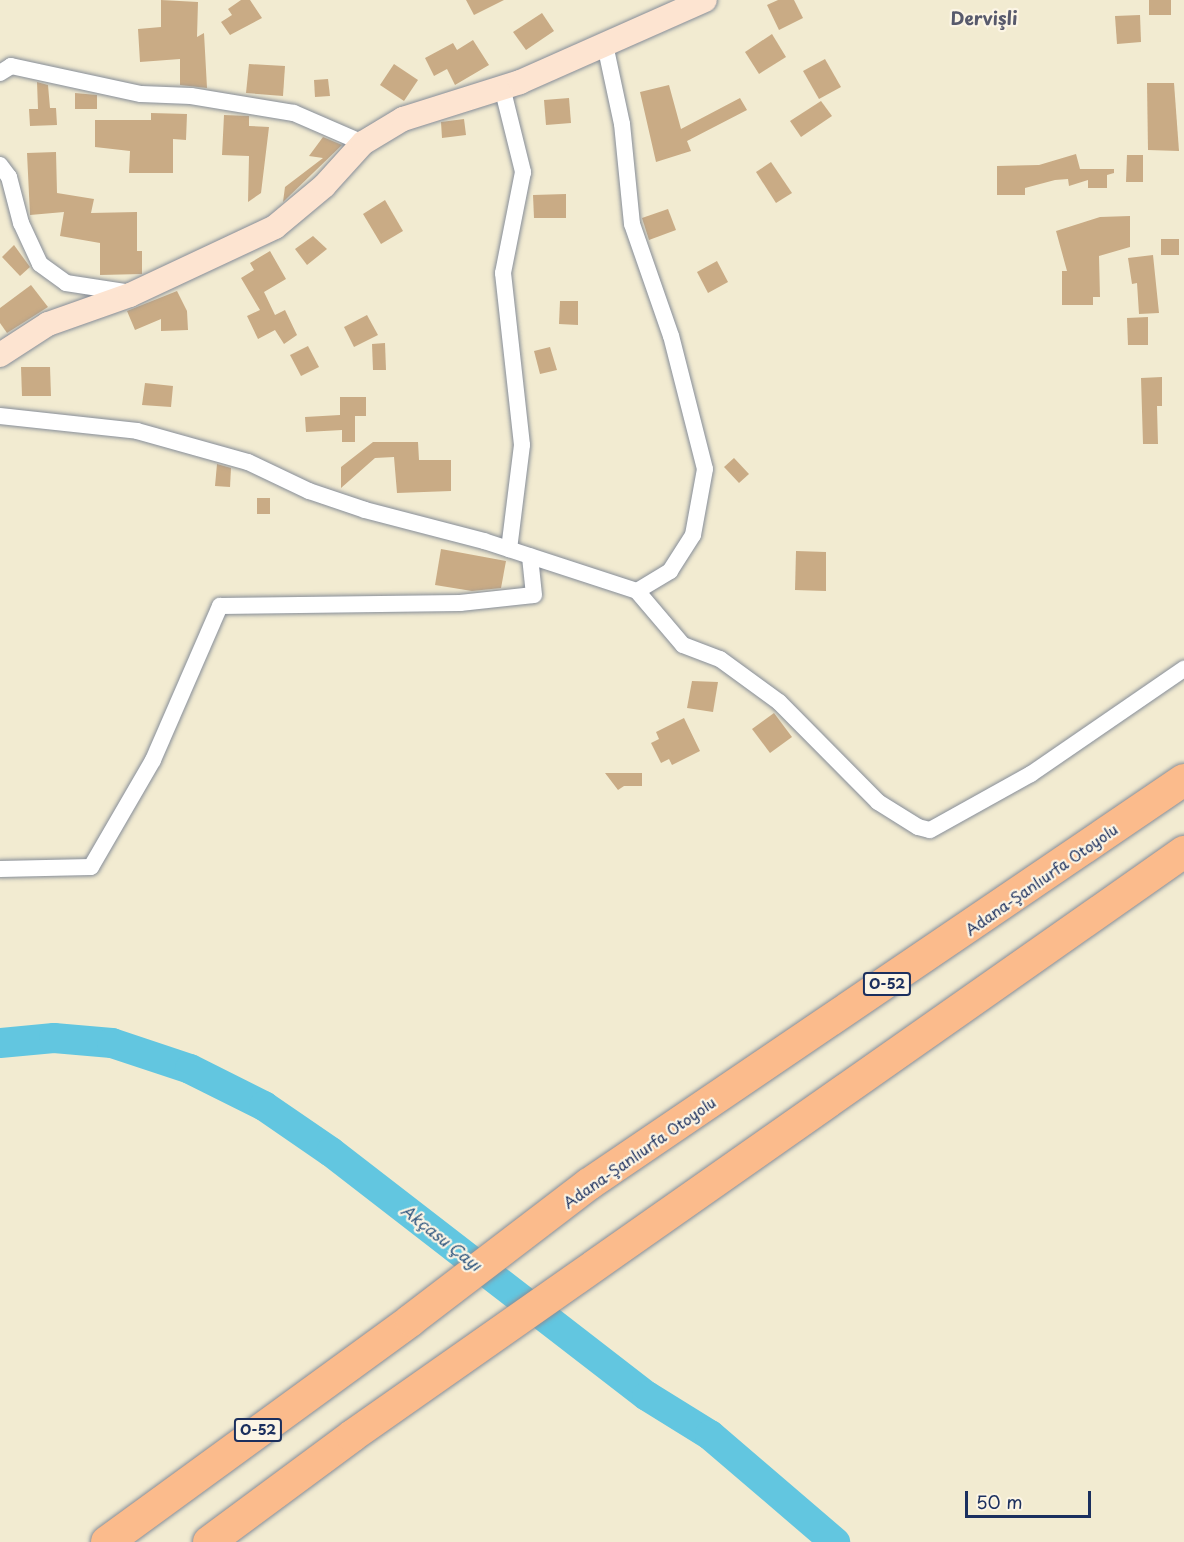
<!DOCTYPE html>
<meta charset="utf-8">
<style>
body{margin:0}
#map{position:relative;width:1184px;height:1542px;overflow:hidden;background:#f2ebd1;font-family:"Playpen Sans",sans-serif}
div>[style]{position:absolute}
.river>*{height:30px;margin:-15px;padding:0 15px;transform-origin:15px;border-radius:15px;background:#62c6e0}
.building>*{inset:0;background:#c9ab85}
.roads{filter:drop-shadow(0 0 2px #868d98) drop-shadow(0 0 2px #868d98)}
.street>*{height:16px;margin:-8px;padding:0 8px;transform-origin:8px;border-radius:8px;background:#fff}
.secondary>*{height:24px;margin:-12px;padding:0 12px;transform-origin:12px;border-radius:12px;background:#fde4d1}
.highway>*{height:32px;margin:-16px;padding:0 16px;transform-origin:16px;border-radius:16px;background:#fbbb8c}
span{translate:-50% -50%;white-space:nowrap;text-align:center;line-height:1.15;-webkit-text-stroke:4.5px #fcf5e5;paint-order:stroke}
.shield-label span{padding:2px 4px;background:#fcf5e5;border:2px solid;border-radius:4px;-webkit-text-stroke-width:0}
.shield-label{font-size:14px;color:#1b2f5e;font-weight:700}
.street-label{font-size:15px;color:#1b2f5e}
.water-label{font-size:16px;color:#2d557e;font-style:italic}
.quarter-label{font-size:18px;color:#585a6c;font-weight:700}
.scale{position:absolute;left:965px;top:1491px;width:126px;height:27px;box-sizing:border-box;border:3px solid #1b2f5e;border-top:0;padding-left:8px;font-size:18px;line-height:21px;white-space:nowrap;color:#1b2f5e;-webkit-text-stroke:4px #fcf5e5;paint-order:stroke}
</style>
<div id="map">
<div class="river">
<i style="left:0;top:1043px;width:54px;rotate:-5.3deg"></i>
<i style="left:54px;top:1038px;width:58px;rotate:4.9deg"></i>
<i style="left:112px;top:1043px;width:82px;rotate:18.4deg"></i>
<i style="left:190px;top:1069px;width:83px;rotate:26.6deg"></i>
<i style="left:264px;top:1106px;width:81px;rotate:34.5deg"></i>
<i style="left:331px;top:1152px;width:399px;rotate:37.7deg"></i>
<i style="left:647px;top:1396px;width:74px;rotate:31.8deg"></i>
<i style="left:710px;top:1435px;width:165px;rotate:40.6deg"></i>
</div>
<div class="building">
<i style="clip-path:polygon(161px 0,198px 2px,197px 37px,204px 33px,207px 88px,180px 85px,180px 59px,140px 62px,138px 29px,161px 27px)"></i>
<i style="clip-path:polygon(241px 0,250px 0,262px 18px,230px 35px,221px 22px,232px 15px,228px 9px)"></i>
<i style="clip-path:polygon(466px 0,504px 0,474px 15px)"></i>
<i style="clip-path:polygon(778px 0,794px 0,803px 18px,779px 30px,767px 5px)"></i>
<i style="clip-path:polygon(1149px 0,1171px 0,1171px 15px,1149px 15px)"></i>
<i style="clip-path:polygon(542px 13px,554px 31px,526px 50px,513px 32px)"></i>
<i style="clip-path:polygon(1140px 15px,1141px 42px,1117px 44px,1115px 16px)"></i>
<i style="clip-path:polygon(772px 34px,786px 57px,759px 74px,745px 52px)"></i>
<i style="clip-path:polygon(473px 40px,489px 65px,455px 85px,447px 69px,434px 76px,425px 58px,453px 43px,457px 50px)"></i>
<i style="clip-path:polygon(825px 59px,841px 87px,819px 99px,803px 71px)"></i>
<i style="clip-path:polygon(249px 64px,285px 66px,283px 96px,246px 93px)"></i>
<i style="clip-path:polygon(394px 64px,418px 80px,404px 101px,380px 85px)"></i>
<i style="clip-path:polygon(328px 79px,330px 96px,315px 97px,314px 80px)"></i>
<i style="clip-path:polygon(37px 82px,48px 85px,50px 108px,56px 108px,57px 125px,30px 126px,29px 109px,38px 109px)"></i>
<i style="clip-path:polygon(1147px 83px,1174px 83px,1179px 151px,1148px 150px)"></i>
<i style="clip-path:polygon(669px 85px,681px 129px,740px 98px,747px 110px,687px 141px,691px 151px,656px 162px,640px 92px)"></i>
<i style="clip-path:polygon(75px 93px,97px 95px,97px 109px,75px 109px)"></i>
<i style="clip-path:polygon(569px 98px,571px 123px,546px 125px,544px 100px)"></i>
<i style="clip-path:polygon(821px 101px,832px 116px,801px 137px,790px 121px)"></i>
<i style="clip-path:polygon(151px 113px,187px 114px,186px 140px,173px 139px,173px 173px,129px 173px,130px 151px,95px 147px,95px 120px,151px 120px)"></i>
<i style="clip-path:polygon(224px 115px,249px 116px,249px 126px,269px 127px,261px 193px,248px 202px,249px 156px,222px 155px)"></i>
<i style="clip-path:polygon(464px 119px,466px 135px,442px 138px,441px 122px)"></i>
<i style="clip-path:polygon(323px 137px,342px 145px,283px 202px,285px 187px,323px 158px,309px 156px)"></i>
<i style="clip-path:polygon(56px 152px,57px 193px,94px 199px,91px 213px,137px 212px,137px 251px,142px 251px,142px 274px,100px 275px,100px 243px,60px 236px,64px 212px,30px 215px,27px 153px)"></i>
<i style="clip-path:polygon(1076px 154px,1080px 169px,1114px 169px,1114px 173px,1107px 175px,1107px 188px,1088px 188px,1088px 180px,1069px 186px,1068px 179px,1055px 180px,1025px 188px,1025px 195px,997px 195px,997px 166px,1039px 165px)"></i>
<i style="clip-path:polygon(1127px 155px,1143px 155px,1143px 182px,1126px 182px)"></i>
<i style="clip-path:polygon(771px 162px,792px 193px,776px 203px,756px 172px)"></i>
<i style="clip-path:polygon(566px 194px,566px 218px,534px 218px,533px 195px)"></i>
<i style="clip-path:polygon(385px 200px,403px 231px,381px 244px,363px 214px)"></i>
<i style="clip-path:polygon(668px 209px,676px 230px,649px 240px,642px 218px)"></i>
<i style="clip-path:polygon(1130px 216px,1130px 247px,1099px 256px,1100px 297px,1093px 297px,1093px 305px,1062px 305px,1062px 271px,1067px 271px,1056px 231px,1100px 217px)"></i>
<i style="clip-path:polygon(313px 236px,327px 249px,307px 265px,295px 249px)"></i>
<i style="clip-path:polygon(1161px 239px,1179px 239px,1179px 255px,1161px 255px)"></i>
<i style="clip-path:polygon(14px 245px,30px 267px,20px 276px,2px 257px)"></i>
<i style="clip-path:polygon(270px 251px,286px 279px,264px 292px,275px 315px,285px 310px,297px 335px,284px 344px,275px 330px,258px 339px,247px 316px,260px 310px,241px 278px,254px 270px,250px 263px)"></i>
<i style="clip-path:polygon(1153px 255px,1159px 313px,1139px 314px,1137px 283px,1132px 284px,1128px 258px)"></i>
<i style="clip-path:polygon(717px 261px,728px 282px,708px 293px,697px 272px)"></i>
<i style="clip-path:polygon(31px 285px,48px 307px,7px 333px,0 323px,0 308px)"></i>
<i style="clip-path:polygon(177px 291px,187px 311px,188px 330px,161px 331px,161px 319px,135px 330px,127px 311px)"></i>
<i style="clip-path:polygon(560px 301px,578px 301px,578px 325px,559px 324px)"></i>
<i style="clip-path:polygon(367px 315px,378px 335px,354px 347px,344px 327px)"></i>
<i style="clip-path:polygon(1148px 317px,1148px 345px,1128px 345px,1127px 318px)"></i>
<i style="clip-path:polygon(385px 343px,386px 370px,373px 370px,372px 344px)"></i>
<i style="clip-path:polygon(308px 346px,319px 367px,301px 376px,290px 355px)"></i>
<i style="clip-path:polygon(550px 347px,557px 370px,540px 374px,534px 351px)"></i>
<i style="clip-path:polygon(21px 367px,50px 367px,51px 396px,22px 396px)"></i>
<i style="clip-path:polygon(1162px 377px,1162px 406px,1157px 406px,1158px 444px,1143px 444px,1141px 378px)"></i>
<i style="clip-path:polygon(145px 383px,173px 386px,171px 407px,142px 405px)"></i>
<i style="clip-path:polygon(340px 397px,366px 397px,366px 416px,355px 416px,355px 442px,342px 442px,342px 430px,306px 432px,305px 417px,340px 415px)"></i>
<i style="clip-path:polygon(373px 442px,418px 442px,419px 460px,451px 460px,451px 491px,397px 493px,394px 457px,375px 458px,341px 488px,341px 467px)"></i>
<i style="clip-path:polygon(734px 458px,749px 474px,739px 483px,724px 467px)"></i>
<i style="clip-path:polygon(217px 464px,231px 468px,230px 487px,215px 486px)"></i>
<i style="clip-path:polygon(257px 498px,270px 498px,270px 514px,257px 514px)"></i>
<i style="clip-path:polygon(441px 549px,506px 561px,501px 588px,472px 591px,435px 585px)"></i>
<i style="clip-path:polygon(796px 551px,826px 552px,826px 591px,795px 590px)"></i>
<i style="clip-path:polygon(692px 681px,718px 682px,713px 712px,687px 708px)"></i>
<i style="clip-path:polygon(774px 713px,792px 737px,770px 753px,752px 729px)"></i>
<i style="clip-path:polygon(684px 718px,700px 751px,672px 765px,669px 759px,661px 763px,651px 743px,659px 739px,656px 732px)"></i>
<i style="clip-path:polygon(605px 773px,642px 773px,642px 786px,624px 786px,618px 790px)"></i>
</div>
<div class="roads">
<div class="street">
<i style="left:0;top:73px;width:13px;rotate:-32deg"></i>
<i style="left:11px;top:66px;width:133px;rotate:12.2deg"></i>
<i style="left:141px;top:94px;width:50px;rotate:2.3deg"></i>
<i style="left:191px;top:96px;width:104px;rotate:9.4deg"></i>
<i style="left:294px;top:113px;width:75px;rotate:23.5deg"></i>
<i style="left:502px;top:87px;width:88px;rotate:76.1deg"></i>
<i style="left:523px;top:172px;width:103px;rotate:101.2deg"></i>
<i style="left:503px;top:273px;width:173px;rotate:83.7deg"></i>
<i style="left:522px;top:445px;width:105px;rotate:97.1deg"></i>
<i style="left:0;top:165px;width:15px;rotate:53deg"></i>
<i style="left:9px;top:177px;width:48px;rotate:75.4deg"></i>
<i style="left:21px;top:223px;width:45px;rotate:65.1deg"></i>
<i style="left:40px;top:264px;width:32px;rotate:36deg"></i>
<i style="left:66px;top:283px;width:66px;rotate:8.7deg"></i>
<i style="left:0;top:416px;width:138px;rotate:6.2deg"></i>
<i style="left:137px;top:431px;width:115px;rotate:15.6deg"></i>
<i style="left:248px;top:462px;width:68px;rotate:25.4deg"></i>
<i style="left:309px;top:491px;width:59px;rotate:18.7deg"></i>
<i style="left:365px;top:510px;width:123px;rotate:14.6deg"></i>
<i style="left:484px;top:541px;width:161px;rotate:18.1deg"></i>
<i style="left:637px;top:591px;width:39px;rotate:-31deg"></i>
<i style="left:670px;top:571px;width:43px;rotate:-57.4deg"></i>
<i style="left:693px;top:535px;width:67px;rotate:-79.7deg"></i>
<i style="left:705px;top:469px;width:137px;rotate:-104.3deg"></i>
<i style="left:671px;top:336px;width:119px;rotate:-109.2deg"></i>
<i style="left:632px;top:224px;width:100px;rotate:-95.7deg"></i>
<i style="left:622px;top:124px;width:81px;rotate:-102.1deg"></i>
<i style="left:637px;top:591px;width:71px;rotate:49.6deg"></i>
<i style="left:683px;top:645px;width:40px;rotate:21deg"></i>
<i style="left:720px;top:659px;width:73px;rotate:36.1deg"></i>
<i style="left:779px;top:702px;width:141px;rotate:45.3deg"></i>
<i style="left:878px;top:802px;width:47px;rotate:32deg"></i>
<i style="left:918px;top:827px;width:12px;rotate:14deg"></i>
<i style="left:930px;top:830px;width:115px;rotate:-29deg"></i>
<i style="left:1031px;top:774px;width:186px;rotate:-34.5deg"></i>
<i style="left:0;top:869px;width:91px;rotate:-1.3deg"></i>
<i style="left:91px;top:867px;width:124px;rotate:-59.9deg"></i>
<i style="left:153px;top:760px;width:168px;rotate:-66.5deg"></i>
<i style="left:220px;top:606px;width:240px;rotate:-0.7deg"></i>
<i style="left:460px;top:603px;width:74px;rotate:-6.2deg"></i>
<i style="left:534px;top:595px;width:39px;rotate:-96deg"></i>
</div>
<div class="secondary">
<i style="left:0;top:355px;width:57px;rotate:-32.9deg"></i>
<i style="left:48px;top:324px;width:87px;rotate:-19.5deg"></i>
<i style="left:130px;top:295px;width:160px;rotate:-25.1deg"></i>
<i style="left:275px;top:227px;width:64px;rotate:-39.9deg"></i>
<i style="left:324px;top:186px;width:58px;rotate:-47.8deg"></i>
<i style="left:363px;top:143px;width:47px;rotate:-31deg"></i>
<i style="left:403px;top:119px;width:123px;rotate:-17.5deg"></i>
<i style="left:520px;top:82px;width:202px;rotate:-23.9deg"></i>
</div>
<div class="highway">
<i style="left:107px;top:1542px;width:376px;rotate:-36.1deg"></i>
<i style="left:411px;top:1320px;width:224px;rotate:-37.4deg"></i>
<i style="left:589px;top:1184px;width:719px;rotate:-34.18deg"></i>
<i style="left:209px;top:1542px;width:178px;rotate:-36.5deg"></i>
<i style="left:352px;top:1436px;width:1017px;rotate:-35.07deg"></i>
</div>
</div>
<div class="shield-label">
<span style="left:887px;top:984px">O-52</span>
<span style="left:258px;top:1430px">O-52</span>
</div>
<div class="street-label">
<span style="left:1041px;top:879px;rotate:-35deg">Adana-Şanlıurfa Otoyolu</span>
<span style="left:639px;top:1152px;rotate:-35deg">Adana-Şanlıurfa Otoyolu</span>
</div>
<div class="water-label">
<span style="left:442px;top:1237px;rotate:38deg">Akçasu Çayı</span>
</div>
<div class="quarter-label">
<span style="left:984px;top:18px">Dervişli</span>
</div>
<div class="scale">50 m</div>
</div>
